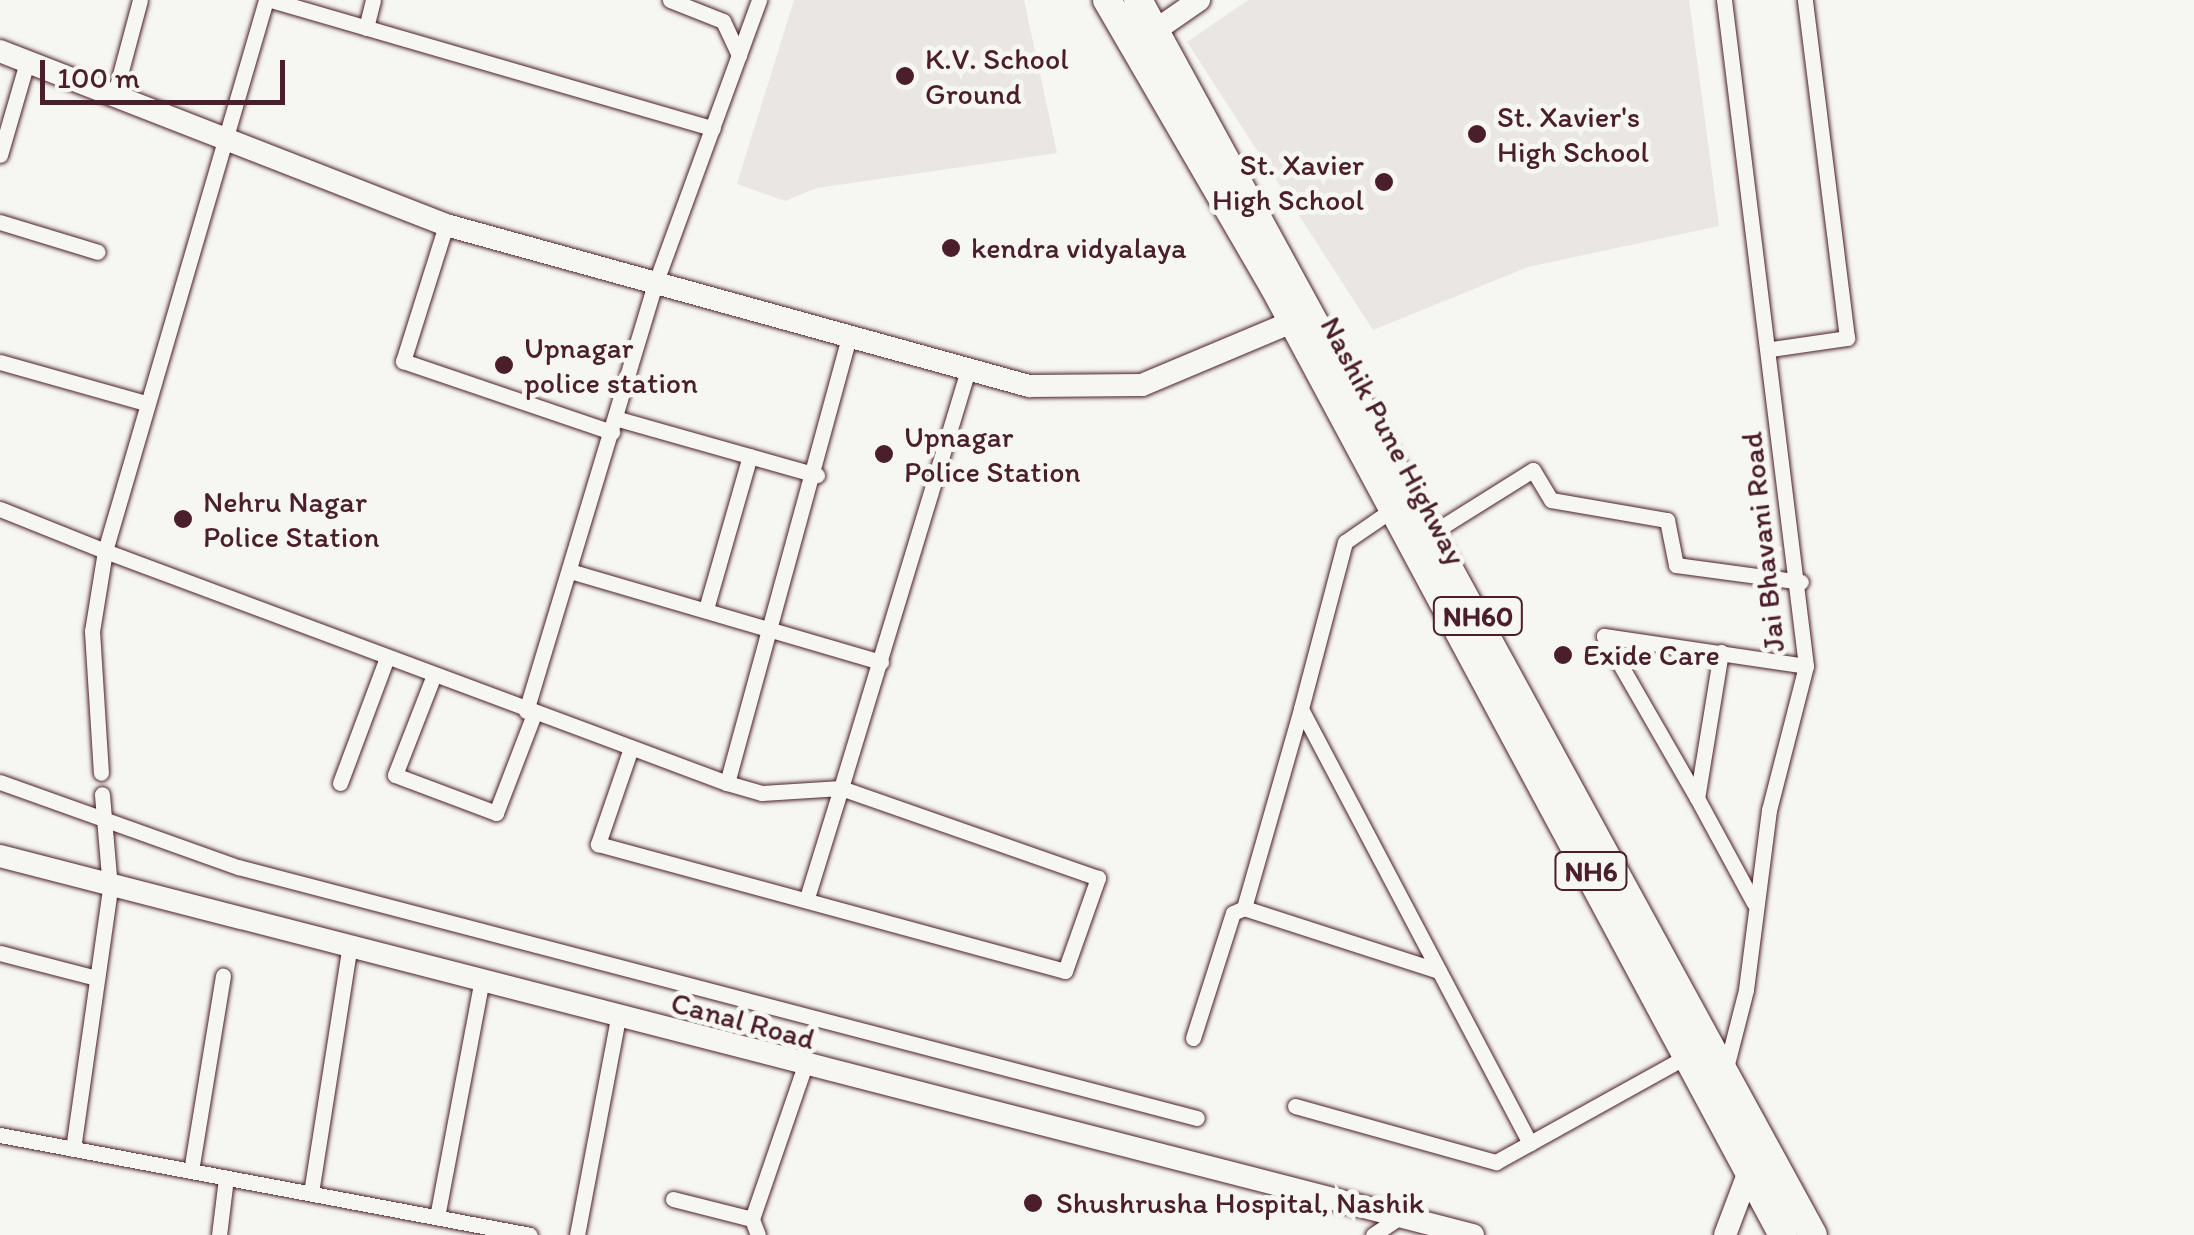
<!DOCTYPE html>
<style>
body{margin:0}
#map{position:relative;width:2194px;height:1235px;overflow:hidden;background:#f6f6f2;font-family:Itim,sans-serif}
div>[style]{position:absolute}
.built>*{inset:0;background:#e9e6e3}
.roads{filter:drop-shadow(0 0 2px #4a1f2b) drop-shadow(0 0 2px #4a1f2b)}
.street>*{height:15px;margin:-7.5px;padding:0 7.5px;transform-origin:7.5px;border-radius:7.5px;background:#f6f6f2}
.secondary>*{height:22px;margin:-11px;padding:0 11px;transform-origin:11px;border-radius:11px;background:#f6f6f2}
.highway>*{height:28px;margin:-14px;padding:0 14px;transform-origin:14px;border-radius:14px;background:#f6f6f2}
.dots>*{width:28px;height:28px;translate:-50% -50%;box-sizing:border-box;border:5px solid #f6f6f2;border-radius:50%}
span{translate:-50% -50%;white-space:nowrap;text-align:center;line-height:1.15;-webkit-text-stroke:10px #f6f6f2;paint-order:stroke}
.shield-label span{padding:2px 8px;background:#f6f6f2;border:2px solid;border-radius:8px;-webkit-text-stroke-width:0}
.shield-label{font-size:28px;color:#4a1f2b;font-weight:700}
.poi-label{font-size:30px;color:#4a1f2b}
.left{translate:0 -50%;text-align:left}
.right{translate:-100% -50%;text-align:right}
.street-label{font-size:30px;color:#4a1f2b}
.scale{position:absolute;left:40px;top:60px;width:245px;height:45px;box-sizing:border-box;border:5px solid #4a1f2b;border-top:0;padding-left:12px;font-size:30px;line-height:35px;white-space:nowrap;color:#4a1f2b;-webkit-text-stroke:8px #f6f6f2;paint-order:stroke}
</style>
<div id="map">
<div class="built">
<i style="clip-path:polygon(794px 0,1024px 0,1057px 153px,817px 188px,785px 201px,737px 184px)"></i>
<i style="clip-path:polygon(1248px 0,1689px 0,1719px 226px,1528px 267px,1373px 330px,1187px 42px)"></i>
</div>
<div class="roads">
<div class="street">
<i style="left:266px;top:0;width:574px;rotate:106.29deg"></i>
<i style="left:105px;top:551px;width:664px;rotate:20.46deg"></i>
<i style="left:727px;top:783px;width:36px;rotate:16deg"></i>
<i style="left:762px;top:793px;width:79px;rotate:-3.6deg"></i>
<i style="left:841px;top:788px;width:436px;rotate:-73.1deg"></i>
<i style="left:271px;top:0;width:460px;rotate:16.2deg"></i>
<i style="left:670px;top:0;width:57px;rotate:21.6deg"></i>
<i style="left:723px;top:21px;width:38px;rotate:65deg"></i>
<i style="left:1724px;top:0;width:671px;rotate:82.98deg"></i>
<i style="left:1806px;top:666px;width:149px;rotate:104.4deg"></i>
<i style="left:1769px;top:810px;width:181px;rotate:97.3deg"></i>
<i style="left:1746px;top:990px;width:85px;rotate:104.4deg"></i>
<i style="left:366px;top:28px;width:29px;rotate:-76deg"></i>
<i style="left:114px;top:97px;width:100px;rotate:-75deg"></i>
<i style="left:0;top:155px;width:97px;rotate:-73.8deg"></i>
<i style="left:0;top:222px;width:102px;rotate:17deg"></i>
<i style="left:446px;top:225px;width:143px;rotate:107.5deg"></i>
<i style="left:403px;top:361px;width:221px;rotate:18.8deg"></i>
<i style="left:1771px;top:349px;width:77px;rotate:-8.2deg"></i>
<i style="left:1847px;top:338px;width:341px;rotate:-97.1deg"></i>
<i style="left:0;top:362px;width:152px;rotate:15.7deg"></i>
<i style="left:615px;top:418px;width:210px;rotate:15.8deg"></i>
<i style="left:0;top:509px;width:113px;rotate:21.8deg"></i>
<i style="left:105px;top:551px;width:81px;rotate:99.2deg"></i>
<i style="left:92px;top:631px;width:142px;rotate:86.4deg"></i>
<i style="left:1393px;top:509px;width:58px;rotate:145.5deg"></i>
<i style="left:1345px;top:542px;width:173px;rotate:104.8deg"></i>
<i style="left:1301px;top:709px;width:491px;rotate:62.2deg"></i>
<i style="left:1432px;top:533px;width:119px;rotate:-32deg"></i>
<i style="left:1533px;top:470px;width:35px;rotate:59deg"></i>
<i style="left:1551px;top:500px;width:118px;rotate:9.8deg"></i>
<i style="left:1667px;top:520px;width:46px;rotate:78.7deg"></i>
<i style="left:1676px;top:565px;width:126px;rotate:7.7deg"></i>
<i style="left:573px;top:572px;width:321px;rotate:16.3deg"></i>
<i style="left:706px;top:609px;width:159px;rotate:-74deg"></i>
<i style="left:1721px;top:652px;width:148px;rotate:99.3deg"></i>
<i style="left:1697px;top:798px;width:119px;rotate:61.5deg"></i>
<i style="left:432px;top:680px;width:102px;rotate:111.3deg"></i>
<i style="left:395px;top:775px;width:108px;rotate:20.6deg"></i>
<i style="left:496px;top:813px;width:106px;rotate:-69deg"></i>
<i style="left:1301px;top:709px;width:207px;rotate:106deg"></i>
<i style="left:1244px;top:908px;width:205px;rotate:17.9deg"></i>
<i style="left:526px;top:711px;width:443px;rotate:-73.2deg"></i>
<i style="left:654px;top:287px;width:306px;rotate:-69.9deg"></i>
<i style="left:631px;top:748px;width:102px;rotate:109deg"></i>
<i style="left:598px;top:844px;width:484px;rotate:15.2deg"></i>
<i style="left:1065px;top:971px;width:99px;rotate:-70.5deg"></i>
<i style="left:1098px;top:878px;width:272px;rotate:-160.7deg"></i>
<i style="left:841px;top:788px;width:115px;rotate:107.2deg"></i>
<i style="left:0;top:782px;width:253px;rotate:19.7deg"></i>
<i style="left:238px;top:867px;width:991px;rotate:14.67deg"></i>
<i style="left:340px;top:783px;width:131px;rotate:-69.5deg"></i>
<i style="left:727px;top:783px;width:458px;rotate:-74.7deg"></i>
<i style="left:1697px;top:798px;width:187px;rotate:-119.9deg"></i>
<i style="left:1604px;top:636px;width:204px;rotate:8.4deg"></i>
<i style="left:0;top:953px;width:100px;rotate:14.5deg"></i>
<i style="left:1193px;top:1038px;width:131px;rotate:-72.3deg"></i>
<i style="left:1233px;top:913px;width:12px;rotate:-24deg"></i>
<i style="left:1295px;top:1106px;width:209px;rotate:15.6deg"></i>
<i style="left:1496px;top:1162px;width:223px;rotate:-29deg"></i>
<i style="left:0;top:1135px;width:539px;rotate:10.68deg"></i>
<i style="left:73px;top:1149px;width:264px;rotate:-81.9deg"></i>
<i style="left:110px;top:888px;width:94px;rotate:-94.9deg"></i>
<i style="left:191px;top:1171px;width:198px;rotate:-80.7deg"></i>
<i style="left:311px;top:1193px;width:246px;rotate:-81.1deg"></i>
<i style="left:673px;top:1199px;width:81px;rotate:14.2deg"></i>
<i style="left:437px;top:1217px;width:237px;rotate:-79.3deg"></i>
<i style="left:219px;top:1235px;width:57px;rotate:-83deg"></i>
<i style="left:577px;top:1235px;width:220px;rotate:-79.3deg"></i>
<i style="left:758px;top:1235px;width:17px;rotate:-111deg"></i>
<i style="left:752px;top:1219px;width:160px;rotate:-71deg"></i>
<i style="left:1373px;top:1235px;width:30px;rotate:-34deg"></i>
</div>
<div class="secondary">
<i style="left:1140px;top:41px;width:72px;rotate:-34.8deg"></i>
<i style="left:0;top:51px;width:479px;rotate:21.3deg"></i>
<i style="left:446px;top:225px;width:605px;rotate:15.44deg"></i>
<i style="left:1029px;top:386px;width:113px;rotate:-0.5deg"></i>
<i style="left:1142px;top:385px;width:163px;rotate:-22.8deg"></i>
<i style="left:0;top:856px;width:1521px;rotate:14.43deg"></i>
<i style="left:1725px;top:1235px;width:71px;rotate:-69.3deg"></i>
</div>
<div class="highway">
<i style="left:1107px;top:0;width:332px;rotate:59.8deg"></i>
<i style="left:1274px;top:287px;width:1076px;rotate:61.77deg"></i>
<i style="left:1138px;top:0;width:1407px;rotate:61.34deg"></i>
</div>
</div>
<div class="dots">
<i style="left:905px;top:76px;background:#4a1f2b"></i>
<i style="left:1477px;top:134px;background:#4a1f2b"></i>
<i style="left:1384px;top:182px;background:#4a1f2b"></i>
<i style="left:951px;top:248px;background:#4a1f2b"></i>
<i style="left:504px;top:365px;background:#4a1f2b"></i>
<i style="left:884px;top:454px;background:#4a1f2b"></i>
<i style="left:183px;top:519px;background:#4a1f2b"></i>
<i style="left:1563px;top:655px;background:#4a1f2b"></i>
<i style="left:1033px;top:1203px;background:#4a1f2b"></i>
</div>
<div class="shield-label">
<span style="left:1478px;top:616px">NH60</span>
<span style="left:1591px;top:871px">NH6</span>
</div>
<div class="poi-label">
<span class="left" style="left:925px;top:76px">K.V. School<br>Ground</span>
<span class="left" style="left:1497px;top:134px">St. Xavier's<br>High School</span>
<span class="right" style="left:1364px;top:182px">St. Xavier<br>High School</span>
<span class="left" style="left:971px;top:248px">kendra vidyalaya</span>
<span class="left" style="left:524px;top:365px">Upnagar<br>police station</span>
<span class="left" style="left:904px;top:454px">Upnagar<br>Police Station</span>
<span class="left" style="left:203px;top:519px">Nehru Nagar<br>Police Station</span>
<span class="left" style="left:1583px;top:655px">Exide Care</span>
<span class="left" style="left:1056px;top:1203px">Shushrusha Hospital, Nashik</span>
</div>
<div class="street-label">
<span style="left:1393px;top:441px;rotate:62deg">Nashik Pune Highway</span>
<span style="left:1763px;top:542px;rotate:-96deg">Jai Bhavani Road</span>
<span style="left:743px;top:1021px;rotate:15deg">Canal Road</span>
</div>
<div class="scale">100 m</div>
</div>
